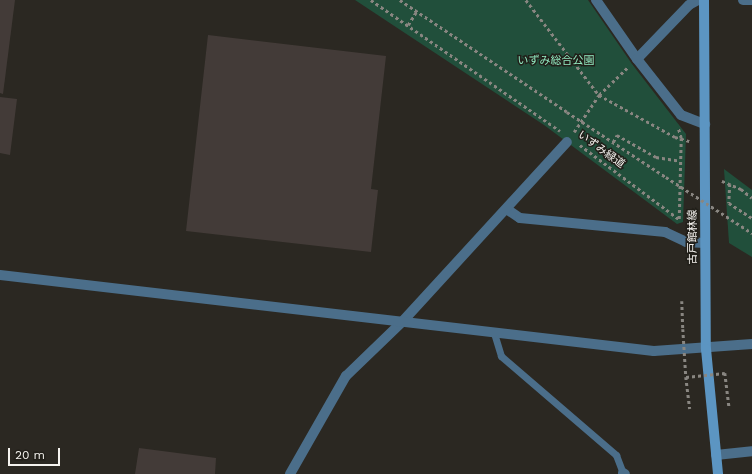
<!DOCTYPE html>
<meta charset="utf-8">
<style>
body{margin:0}
#map{position:relative;width:752px;height:474px;overflow:hidden;background:#2b2822;font-family:"Work Sans","Noto Sans JP",sans-serif}
div>[style]{position:absolute}
.green>*{inset:0;background:#214f3b}
.building>*{inset:0;background:#433b38}
.path>*{height:2.5px;margin-top:-1.25px;transform-origin:0;background:repeating-linear-gradient(90deg,#898681 0 3px,transparent 0 6px)}
.service>*{height:7px;margin:-3.5px;padding:0 3.5px;transform-origin:3.5px;border-radius:3.5px;background:#4b6e8a}
.minor>*{height:10px;margin:-5px;padding:0 5px;transform-origin:5px;border-radius:5px;background:#4b6e8a}
.tertiary>*{height:10px;margin:-5px;padding:0 5px;transform-origin:5px;border-radius:5px;background:#4b6e8a}
.secondary>*{height:10px;margin:-5px;padding:0 5px;transform-origin:5px;border-radius:5px;background:#5c95c2}
.path-bridge>*{height:2.5px;margin-top:-1.25px;transform-origin:0;background:repeating-linear-gradient(90deg,#898681 0 3px,transparent 0 6px)}
span{translate:-50% -50%;white-space:nowrap;text-align:center;line-height:1.15;-webkit-text-stroke:3px #211f19;paint-order:stroke}
.park-label{font-size:11px;color:#92eac1}
.street-label{font-size:11px;color:#f5f3ef}
.scale{position:absolute;left:8px;top:448px;width:52px;height:18px;box-sizing:border-box;border:2px solid #f5f3ef;border-top:0;padding-left:5px;font-size:12px;line-height:14px;white-space:nowrap;color:#f5f3ef;-webkit-text-stroke:3px #211f19;paint-order:stroke}
</style>
<div id="map">
<div class="green">
<i style="clip-path:polygon(355px 0,588px 0,632px 64px,686px 134px,683px 222px,677px 224px,544px 125px)"></i>
<i style="clip-path:polygon(724px 169px,752px 190px,752px 257px,729px 243px)"></i>
</div>
<div class="building">
<i style="clip-path:polygon(0 0,15px 0,3px 94px,0 93px)"></i>
<i style="clip-path:polygon(208px 35px,386px 56px,371px 189px,378px 190px,371px 252px,186px 231px)"></i>
<i style="clip-path:polygon(0 97px,17px 99px,10px 155px,0 153px)"></i>
<i style="clip-path:polygon(139px 448px,216px 458px,215px 474px,135px 474px)"></i>
</div>
<div class="path">
<i style="left:371px;top:0;width:230px;rotate:34.7deg"></i>
<i style="left:400px;top:0;width:201px;rotate:33.8deg"></i>
<i style="left:526px;top:0;width:120px;rotate:52.5deg"></i>
<i style="left:599px;top:95px;width:87px;rotate:28.9deg"></i>
<i style="left:675px;top:137px;width:15px;rotate:16deg"></i>
<i style="left:408px;top:25px;width:15px;rotate:-58deg"></i>
<i style="left:587px;top:125px;width:95px;rotate:33.4deg"></i>
<i style="left:574px;top:132px;width:45px;rotate:-56deg"></i>
<i style="left:599px;top:95px;width:39px;rotate:-44deg"></i>
<i style="left:613px;top:142px;width:8px;rotate:-60deg"></i>
<i style="left:617px;top:135px;width:45px;rotate:29.4deg"></i>
<i style="left:656px;top:157px;width:24px;rotate:9deg"></i>
<i style="left:580px;top:145px;width:124px;rotate:36.8deg"></i>
<i style="left:679px;top:219px;width:81px;rotate:-88.6deg"></i>
<i style="left:681px;top:138px;width:10px;rotate:-107deg"></i>
<i style="left:722px;top:181px;width:21px;rotate:23deg"></i>
<i style="left:741px;top:189px;width:14px;rotate:39deg"></i>
<i style="left:730px;top:184px;width:19px;rotate:93deg"></i>
<i style="left:729px;top:203px;width:27px;rotate:33deg"></i>
<i style="left:682px;top:301px;width:28px;rotate:88deg"></i>
<i style="left:725px;top:373px;width:34px;rotate:83deg"></i>
<i style="left:686px;top:377px;width:32px;rotate:83deg"></i>
</div>
<div class="service">
<i style="left:494px;top:333px;width:24px;rotate:73deg"></i>
<i style="left:501px;top:356px;width:152px;rotate:40.7deg"></i>
<i style="left:616px;top:455px;width:19px;rotate:69deg"></i>
</div>
<div class="minor">
<i style="left:596px;top:0;width:72px;rotate:55.2deg"></i>
<i style="left:637px;top:59px;width:71px;rotate:51.8deg"></i>
<i style="left:681px;top:115px;width:26px;rotate:21deg"></i>
<i style="left:743px;top:0;width:9px"></i>
<i style="left:637px;top:59px;width:75px;rotate:-46.1deg"></i>
<i style="left:689px;top:5px;width:10px;rotate:-29deg"></i>
<i style="left:508px;top:210px;width:14px;rotate:34deg"></i>
<i style="left:520px;top:218px;width:146px;rotate:5.5deg"></i>
<i style="left:665px;top:232px;width:23px;rotate:25deg"></i>
<i style="left:686px;top:242px;width:19px;rotate:3deg"></i>
<i style="left:716px;top:455px;width:36px;rotate:-6deg"></i>
<i style="left:623px;top:473px;width:2px;rotate:27deg"></i>
<i style="left:290px;top:474px;width:113px;rotate:-60.3deg"></i>
<i style="left:346px;top:376px;width:78px;rotate:-44deg"></i>
<i style="left:402px;top:322px;width:244px;rotate:-47.5deg"></i>
</div>
<div class="tertiary">
<i style="left:0;top:275px;width:658px;rotate:6.63deg"></i>
<i style="left:654px;top:351px;width:98px;rotate:-4.1deg"></i>
</div>
<div class="secondary">
<i style="left:704px;top:0;width:349px;rotate:89.7deg"></i>
<i style="left:706px;top:349px;width:126px;rotate:84.5deg"></i>
</div>
<div class="path-bridge">
<i style="left:567px;top:112px;width:24px;rotate:33deg"></i>
<i style="left:666px;top:177px;width:103px;rotate:33.1deg"></i>
<i style="left:683px;top:329px;width:48px;rotate:86.4deg"></i>
<i style="left:686px;top:377px;width:39px;rotate:-6deg"></i>
</div>
<div class="park-label">
<span style="left:556px;top:61px">いずみ総合公園</span>
</div>
<div class="street-label">
<span style="left:601px;top:150px;rotate:36deg">いずみ緑道</span>
<span style="left:693px;top:237px;rotate:-90deg">古戸館林線</span>
</div>
<div class="scale">20 m</div>
</div>
